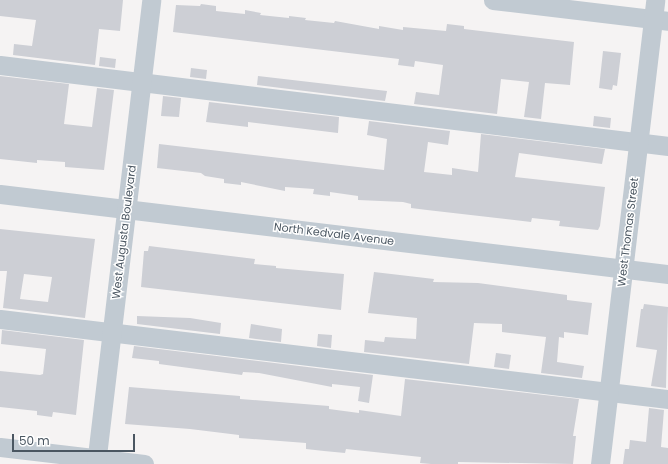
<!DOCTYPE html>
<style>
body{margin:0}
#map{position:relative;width:668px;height:464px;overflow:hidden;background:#f5f3f3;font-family:Poppins,sans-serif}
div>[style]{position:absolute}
.building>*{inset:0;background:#cdcfd5}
.minor>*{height:19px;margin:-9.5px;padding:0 9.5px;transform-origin:9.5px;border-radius:9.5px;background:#c1cad2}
span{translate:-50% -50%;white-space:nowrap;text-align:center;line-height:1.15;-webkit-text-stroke:3px #fff;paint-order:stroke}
.street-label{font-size:11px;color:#4a5661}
.scale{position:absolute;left:12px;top:434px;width:123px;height:18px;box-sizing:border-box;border:2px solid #4a5661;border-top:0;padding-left:5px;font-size:12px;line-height:14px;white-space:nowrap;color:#4a5661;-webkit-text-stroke:3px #fff;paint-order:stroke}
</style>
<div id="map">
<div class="building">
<i style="clip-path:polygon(0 0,123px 0,120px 31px,99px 29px,95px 65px,13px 55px,14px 44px,32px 46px,36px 20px,0 16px)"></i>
<i style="clip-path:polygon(201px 4px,216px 6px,216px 11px,245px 14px,245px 10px,261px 13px,260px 15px,289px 18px,289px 16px,306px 18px,305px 20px,334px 23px,335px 21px,379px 29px,379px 26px,403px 30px,403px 27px,446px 31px,447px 24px,464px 26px,464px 29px,574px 42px,570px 85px,545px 83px,541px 119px,524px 117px,529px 82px,501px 79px,497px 114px,414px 104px,416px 92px,439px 95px,443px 65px,415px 61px,414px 67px,398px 65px,399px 59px,173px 32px,176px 5px,200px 6px)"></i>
<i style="clip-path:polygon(603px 51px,621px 53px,617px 86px,613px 85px,612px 90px,599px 88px)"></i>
<i style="clip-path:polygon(100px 57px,116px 59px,115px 68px,99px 66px)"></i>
<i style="clip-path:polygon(191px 68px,207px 70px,206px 79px,190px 77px)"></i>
<i style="clip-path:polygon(0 76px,69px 84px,64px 124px,92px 127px,97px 88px,114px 90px,104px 170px,65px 167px,65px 162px,37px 160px,37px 163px,0 159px)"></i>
<i style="clip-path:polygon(258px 76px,387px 91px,385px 101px,257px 85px)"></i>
<i style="clip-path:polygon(163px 96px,181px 98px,179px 117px,161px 116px)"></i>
<i style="clip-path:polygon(209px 102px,339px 117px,338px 133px,248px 122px,248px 127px,206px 122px)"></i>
<i style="clip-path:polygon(594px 116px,611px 118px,610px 128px,593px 126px)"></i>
<i style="clip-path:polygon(369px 121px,450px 131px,448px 145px,428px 142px,424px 172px,452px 175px,452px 168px,478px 172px,481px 134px,605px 149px,602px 164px,519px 153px,515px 177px,605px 187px,600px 226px,598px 230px,559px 226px,560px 221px,532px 218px,531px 222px,427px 210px,411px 208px,411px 204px,403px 202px,358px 200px,358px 196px,330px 192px,330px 196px,313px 194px,314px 189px,285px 187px,285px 191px,241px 182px,241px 185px,224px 183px,224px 179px,205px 176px,201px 173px,157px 168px,159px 144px,384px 170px,387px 139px,367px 135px)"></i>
<i style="clip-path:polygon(evenodd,0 229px,95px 239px,85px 318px,3px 308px,7px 271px,0 271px,0 229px,24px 274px,52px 277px,48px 302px,20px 299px,24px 274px)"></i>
<i style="clip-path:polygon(149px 246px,255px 259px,254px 264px,276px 266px,276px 268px,344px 274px,341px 310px,141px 287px,144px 251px,148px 251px)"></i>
<i style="clip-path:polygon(374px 272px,434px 279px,433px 282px,478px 283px,545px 292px,567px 295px,567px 300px,592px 303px,588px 335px,564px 332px,564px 338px,559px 337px,557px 362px,584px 366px,582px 378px,541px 373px,546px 337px,502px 332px,502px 324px,474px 323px,469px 364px,364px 352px,365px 340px,384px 342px,385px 337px,416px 339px,417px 318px,368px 313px)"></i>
<i style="clip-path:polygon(644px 304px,668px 307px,666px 388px,651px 386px,657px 350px,636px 347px,641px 309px,643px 309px)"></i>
<i style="clip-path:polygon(137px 316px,190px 318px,221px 323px,220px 334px,137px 324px)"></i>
<i style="clip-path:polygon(251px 324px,282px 329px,281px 342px,249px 338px)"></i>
<i style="clip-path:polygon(2px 330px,84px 340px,76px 415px,53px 412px,52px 417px,37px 415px,37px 411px,0 407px,0 371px,40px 375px,43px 374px,46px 349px,1px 344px)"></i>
<i style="clip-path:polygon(318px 334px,332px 335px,331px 348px,317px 346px)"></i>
<i style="clip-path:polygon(134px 346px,373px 375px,369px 403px,358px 401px,360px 387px,332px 384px,332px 387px,259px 373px,243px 372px,242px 375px,159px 364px,159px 361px,132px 358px)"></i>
<i style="clip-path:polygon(496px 353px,511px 355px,509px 369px,494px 367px)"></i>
<i style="clip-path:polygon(405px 379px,579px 399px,573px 436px,576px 436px,573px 464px,458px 462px,458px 464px,431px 464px,420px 463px,421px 457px,346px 449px,345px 453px,324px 451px,306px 449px,306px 443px,239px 438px,239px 435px,190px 429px,125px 424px,129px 387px,240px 396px,240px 399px,329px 406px,329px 409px,359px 413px,359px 410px,401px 416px)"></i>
<i style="clip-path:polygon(649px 408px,664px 410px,661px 447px,668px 448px,668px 464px,623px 464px,625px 449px,629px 449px,630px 440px,646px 442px)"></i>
</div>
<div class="minor">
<i style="left:493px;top:0;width:176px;rotate:6.8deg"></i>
<i style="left:0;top:65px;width:673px;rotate:6.91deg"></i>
<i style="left:0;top:194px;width:673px;rotate:6.83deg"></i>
<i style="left:0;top:319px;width:673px;rotate:6.83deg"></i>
<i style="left:0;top:447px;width:145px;rotate:6.7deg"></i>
<i style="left:96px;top:464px;width:467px;rotate:-83.2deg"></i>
<i style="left:600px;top:464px;width:467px;rotate:-83.2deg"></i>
</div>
<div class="street-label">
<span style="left:124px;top:232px;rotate:-83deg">West Augusta Boulevard</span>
<span style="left:628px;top:232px;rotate:-83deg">West Thomas Street</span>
<span style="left:334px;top:234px;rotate:7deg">North Kedvale Avenue</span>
</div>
<div class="scale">50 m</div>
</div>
